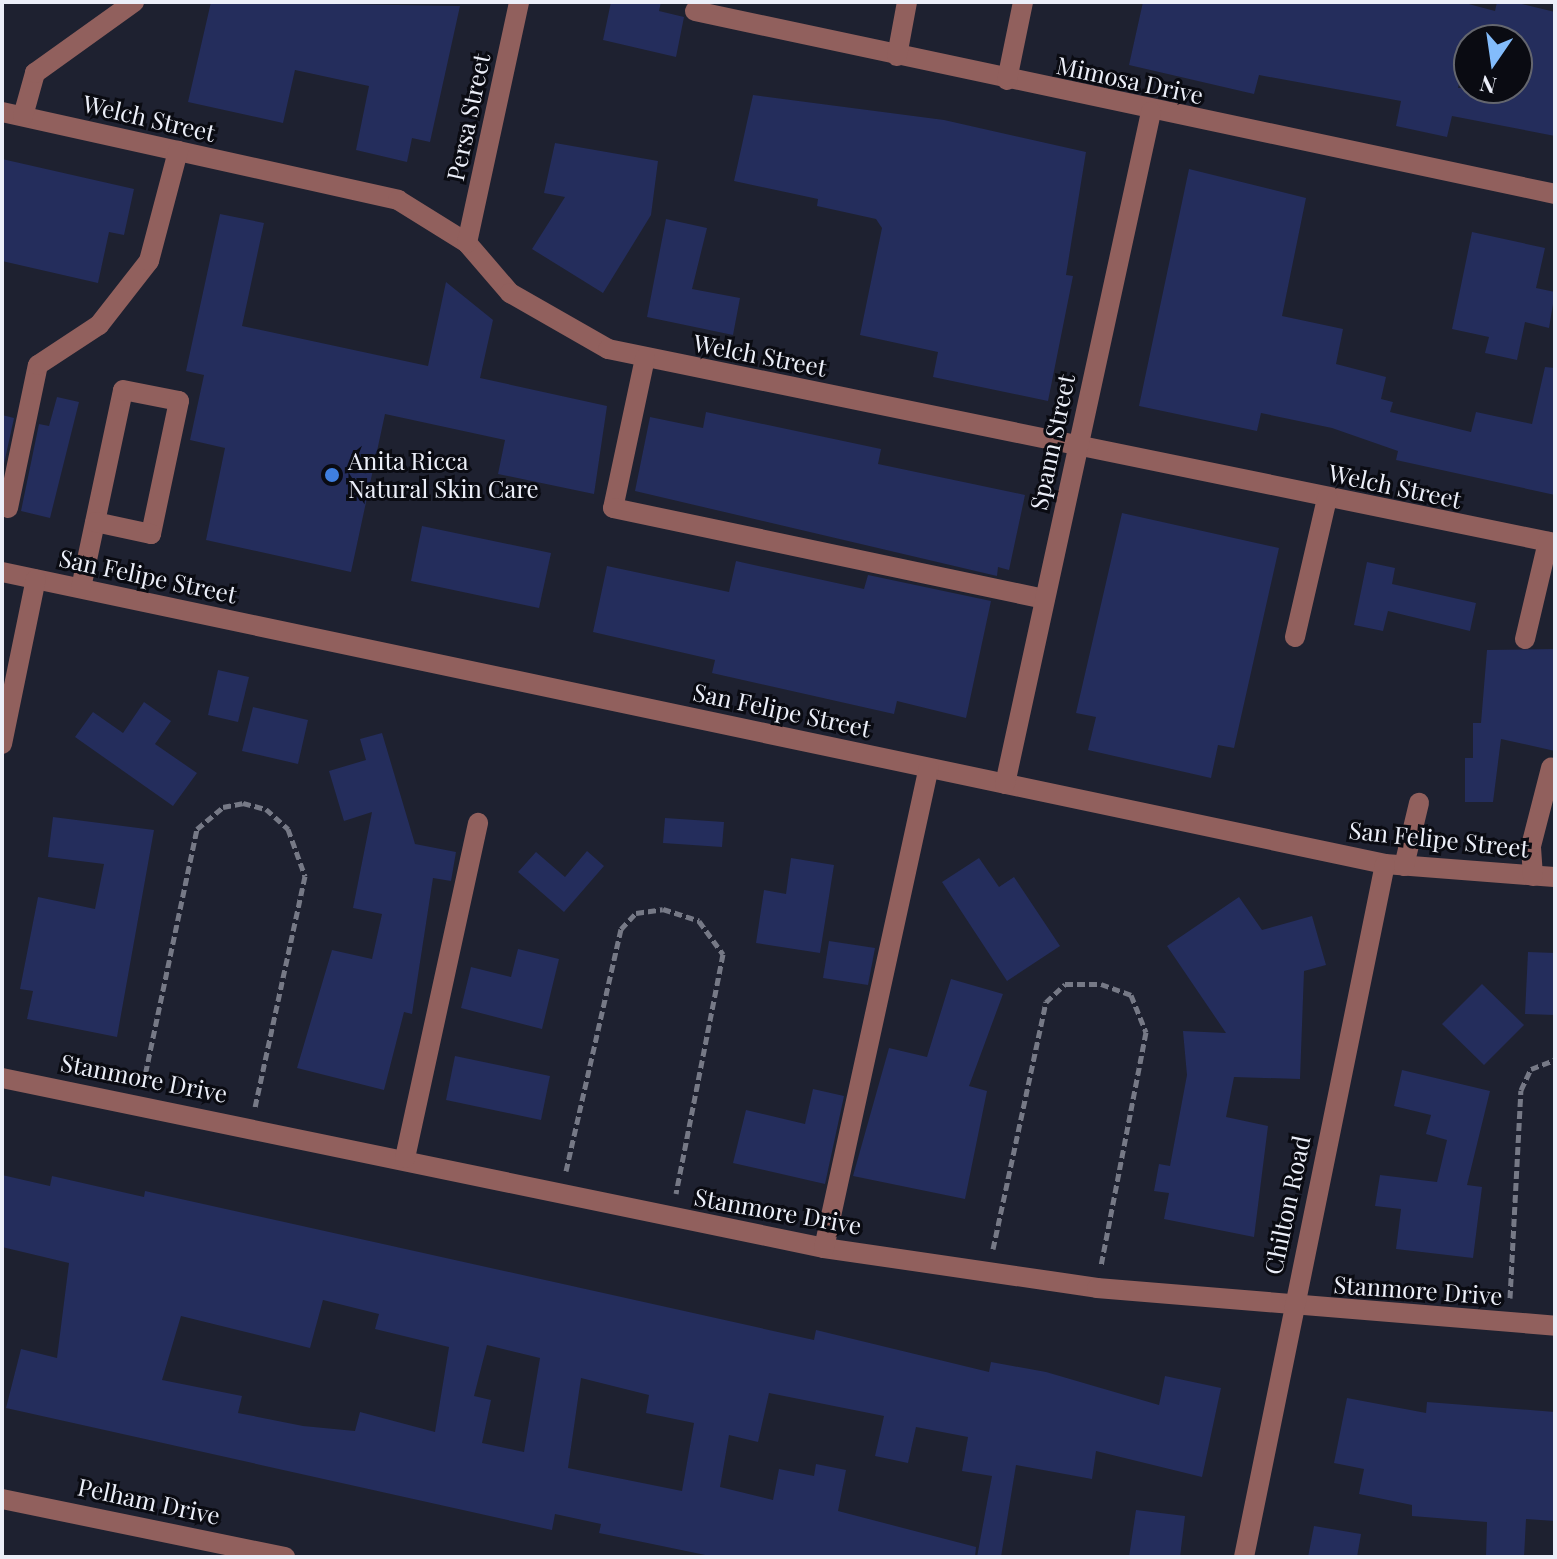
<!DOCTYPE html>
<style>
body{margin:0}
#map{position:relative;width:1557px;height:1559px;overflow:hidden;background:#1e2130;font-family:"Playfair Display",serif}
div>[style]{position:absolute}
.building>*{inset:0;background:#242d5c}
.path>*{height:5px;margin-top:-2.5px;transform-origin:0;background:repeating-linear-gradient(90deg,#767986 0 8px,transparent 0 12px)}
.minor>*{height:20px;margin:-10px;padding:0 10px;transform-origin:10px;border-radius:10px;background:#91605d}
.dots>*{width:22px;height:22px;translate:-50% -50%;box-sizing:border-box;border:4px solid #0a0b12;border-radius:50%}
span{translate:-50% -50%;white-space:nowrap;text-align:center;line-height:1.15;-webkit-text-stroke:6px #0a0b12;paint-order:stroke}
.street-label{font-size:24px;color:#eceff9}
.poi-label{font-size:24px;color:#eceff9}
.left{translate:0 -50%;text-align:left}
.frame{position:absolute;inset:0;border:4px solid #eceff9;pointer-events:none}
.north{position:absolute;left:1453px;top:24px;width:80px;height:80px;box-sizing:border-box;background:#0a0b12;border:2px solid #64666e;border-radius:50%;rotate:193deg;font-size:22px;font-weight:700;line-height:32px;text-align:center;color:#eceff9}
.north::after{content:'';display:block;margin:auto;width:28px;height:36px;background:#83bcfb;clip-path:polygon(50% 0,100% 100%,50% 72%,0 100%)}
</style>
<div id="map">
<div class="building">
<i style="clip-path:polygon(211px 2px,460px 6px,430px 142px,412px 138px,407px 162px,356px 150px,369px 86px,295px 70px,283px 123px,188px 102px)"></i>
<i style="clip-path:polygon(611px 2px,661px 2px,659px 11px,684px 17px,676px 57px,603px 40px)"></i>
<i style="clip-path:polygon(evenodd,1143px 2px,1461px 2px,1495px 11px,1497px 2px,1513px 2px,1555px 12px,1555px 136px,1452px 116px,1447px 137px,1396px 126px,1401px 101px,1259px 75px,1254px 94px,1129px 65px,1143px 2px,1469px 40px,1517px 40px,1517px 88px,1458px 88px,1469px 40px)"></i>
<i style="clip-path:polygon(753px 95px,944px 120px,1086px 152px,1066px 275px,1073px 276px,1048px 401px,933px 377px,938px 352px,860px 335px,882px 228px,876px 219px,817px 206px,818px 199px,734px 181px)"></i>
<i style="clip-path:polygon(555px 143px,658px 161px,651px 215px,603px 293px,532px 249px,565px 197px,544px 193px)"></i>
<i style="clip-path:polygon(2px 159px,134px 189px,124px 235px,109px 232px,98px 283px,2px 261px)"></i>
<i style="clip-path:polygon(1189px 169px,1306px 198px,1282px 316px,1343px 329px,1336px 364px,1386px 377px,1381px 399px,1393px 402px,1390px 412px,1471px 432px,1476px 412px,1532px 424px,1545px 367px,1555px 368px,1555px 495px,1396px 460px,1398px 451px,1332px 428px,1261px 413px,1257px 431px,1139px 406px)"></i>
<i style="clip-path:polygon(220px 214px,264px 223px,242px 326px,428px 366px,446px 282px,493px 320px,480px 378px,607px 406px,594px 494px,498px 474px,505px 440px,385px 414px,351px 572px,206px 540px,225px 448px,190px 440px,204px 375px,186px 371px)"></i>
<i style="clip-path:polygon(666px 219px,707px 228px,692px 289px,740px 298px,733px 335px,647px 317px)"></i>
<i style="clip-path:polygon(1472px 232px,1545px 248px,1536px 288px,1555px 292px,1549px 328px,1525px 322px,1517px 360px,1485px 353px,1489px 337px,1452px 329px)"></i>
<i style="clip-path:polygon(57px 397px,79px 402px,50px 518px,21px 511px,39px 424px,49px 426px)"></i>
<i style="clip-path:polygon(706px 412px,881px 449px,878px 464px,1025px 495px,1009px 570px,998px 567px,997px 576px,635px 491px,650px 417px,703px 428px)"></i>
<i style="clip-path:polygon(2px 415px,14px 418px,2px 473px)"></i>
<i style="clip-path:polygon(1122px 513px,1279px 548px,1234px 748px,1218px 745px,1211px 778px,1088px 750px,1096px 717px,1076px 713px)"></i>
<i style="clip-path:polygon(422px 526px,551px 553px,539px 608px,411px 581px)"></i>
<i style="clip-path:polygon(736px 561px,864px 589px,868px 575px,991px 601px,966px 718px,897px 701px,894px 714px,712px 673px,715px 660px,593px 632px,607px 566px,729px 592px)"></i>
<i style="clip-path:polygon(1367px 562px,1395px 568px,1392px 584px,1476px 603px,1470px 631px,1388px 611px,1383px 631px,1354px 625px)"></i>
<i style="clip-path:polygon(1555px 649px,1555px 751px,1501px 739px,1493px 802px,1465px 802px,1465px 758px,1473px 758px,1473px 723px,1481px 723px,1487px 650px)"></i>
<i style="clip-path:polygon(218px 670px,249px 677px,238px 722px,208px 715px)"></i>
<i style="clip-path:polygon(144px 702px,171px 721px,155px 744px,197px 773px,173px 806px,75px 737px,93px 712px,123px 733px)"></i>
<i style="clip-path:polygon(253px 707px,308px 720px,298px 764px,242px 751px)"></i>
<i style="clip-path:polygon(382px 733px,415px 844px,456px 852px,451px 881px,433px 878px,412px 1014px,404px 1012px,384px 1090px,297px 1068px,332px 950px,372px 959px,382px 914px,353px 908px,372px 812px,344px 821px,329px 771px,366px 760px,360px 739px)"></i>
<i style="clip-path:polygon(53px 817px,154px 830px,117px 1037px,27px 1019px,33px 991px,20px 989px,38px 897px,95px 909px,104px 864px,48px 857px)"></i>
<i style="clip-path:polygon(665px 818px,724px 822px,722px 847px,663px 843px)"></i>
<i style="clip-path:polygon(587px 851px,604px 866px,564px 912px,518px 872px,536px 852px,565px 877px)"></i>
<i style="clip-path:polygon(791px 858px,834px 865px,820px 953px,756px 943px,764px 890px,786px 894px)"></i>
<i style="clip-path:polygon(979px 858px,999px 887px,1014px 877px,1060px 946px,1007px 981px,942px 882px)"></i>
<i style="clip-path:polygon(1239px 897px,1262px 930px,1312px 916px,1326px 965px,1304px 971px,1300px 1079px,1234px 1077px,1226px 1117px,1268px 1126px,1254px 1237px,1164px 1219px,1169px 1193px,1154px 1191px,1159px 1164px,1170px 1166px,1187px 1075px,1183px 1031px,1226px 1033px,1167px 946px)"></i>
<i style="clip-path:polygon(829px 941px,875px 948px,868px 985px,823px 978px)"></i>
<i style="clip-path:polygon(518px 949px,559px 959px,542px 1029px,461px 1008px,471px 967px,511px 977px)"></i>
<i style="clip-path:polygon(1528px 952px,1555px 953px,1555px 1015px,1525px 1014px)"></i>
<i style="clip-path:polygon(951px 979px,1003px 994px,969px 1086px,987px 1091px,965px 1199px,853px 1176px,889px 1048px,927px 1057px)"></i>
<i style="clip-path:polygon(1482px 984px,1524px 1025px,1484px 1065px,1442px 1024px)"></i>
<i style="clip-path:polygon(455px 1056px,550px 1076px,541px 1120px,446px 1100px)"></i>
<i style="clip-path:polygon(1402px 1070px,1490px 1091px,1467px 1185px,1482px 1187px,1473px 1258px,1396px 1249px,1401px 1209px,1375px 1206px,1380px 1175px,1437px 1182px,1447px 1140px,1426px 1134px,1431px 1115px,1394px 1106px)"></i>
<i style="clip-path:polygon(813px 1089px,844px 1096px,825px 1184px,733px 1163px,746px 1110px,805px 1124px)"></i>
<i style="clip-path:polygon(evenodd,2px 1175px,50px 1186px,52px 1176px,144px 1197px,145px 1191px,814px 1340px,816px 1330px,989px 1372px,991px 1362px,1046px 1372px,1159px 1405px,1165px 1376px,1221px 1388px,1202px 1477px,1096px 1451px,1092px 1479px,1016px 1465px,1001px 1557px,977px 1557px,992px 1476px,962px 1471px,968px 1437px,916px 1427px,908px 1463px,875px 1456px,884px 1416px,769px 1393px,758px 1442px,729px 1435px,720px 1487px,773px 1500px,779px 1469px,814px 1476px,816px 1464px,846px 1470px,838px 1511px,976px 1547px,975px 1557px,715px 1557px,599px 1533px,601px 1524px,555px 1514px,552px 1530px,6px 1408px,21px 1349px,57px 1358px,69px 1263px,2px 1247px,2px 1175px,323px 1300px,379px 1314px,375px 1329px,449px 1347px,435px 1432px,360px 1412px,355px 1431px,303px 1426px,238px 1413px,242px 1396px,162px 1380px,181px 1316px,310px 1348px,323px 1300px,2px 1175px,487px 1345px,540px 1358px,524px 1452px,482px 1443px,491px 1400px,474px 1396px,487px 1345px,2px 1175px,581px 1378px,649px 1395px,646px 1413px,694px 1423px,682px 1491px,568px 1468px,581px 1378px)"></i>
<i style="clip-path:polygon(1347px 1398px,1426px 1413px,1427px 1402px,1555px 1412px,1555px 1521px,1526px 1519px,1524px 1557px,1486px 1557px,1487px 1522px,1412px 1516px,1412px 1505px,1359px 1494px,1364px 1469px,1334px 1463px)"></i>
<i style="clip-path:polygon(1136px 1510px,1185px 1516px,1180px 1557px,1129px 1557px)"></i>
<i style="clip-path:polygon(1314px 1526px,1361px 1534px,1357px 1557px,1308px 1557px)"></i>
</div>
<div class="path">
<i style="left:143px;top:1085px;width:262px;rotate:-78.1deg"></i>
<i style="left:197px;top:829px;width:34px;rotate:-40deg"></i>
<i style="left:223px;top:807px;width:20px;rotate:-11deg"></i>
<i style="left:243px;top:803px;width:24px;rotate:15deg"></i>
<i style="left:266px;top:809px;width:30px;rotate:42deg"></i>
<i style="left:288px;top:829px;width:50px;rotate:70.1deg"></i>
<i style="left:305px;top:876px;width:236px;rotate:102.2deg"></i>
<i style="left:566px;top:1171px;width:248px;rotate:-77.2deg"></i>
<i style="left:621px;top:929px;width:22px;rotate:-47deg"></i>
<i style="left:636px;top:913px;width:27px;rotate:-8deg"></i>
<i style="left:663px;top:909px;width:38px;rotate:18deg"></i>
<i style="left:699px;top:921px;width:41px;rotate:54deg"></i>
<i style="left:723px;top:954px;width:244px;rotate:101.1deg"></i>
<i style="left:993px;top:1249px;width:253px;rotate:-77.9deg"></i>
<i style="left:1046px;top:1002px;width:26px;rotate:-43deg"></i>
<i style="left:1065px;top:984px;width:36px"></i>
<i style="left:1101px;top:984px;width:32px;rotate:20deg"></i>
<i style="left:1131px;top:995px;width:40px;rotate:68deg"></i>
<i style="left:1146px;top:1032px;width:238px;rotate:100.9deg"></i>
<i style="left:1510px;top:1298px;width:208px;rotate:-87deg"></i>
<i style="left:1521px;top:1090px;width:23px;rotate:-65deg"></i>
<i style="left:1531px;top:1069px;width:26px;rotate:-21deg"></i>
</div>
<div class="minor">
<i style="left:695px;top:11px;width:879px;rotate:12.01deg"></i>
<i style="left:897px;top:56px;width:55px;rotate:-79.5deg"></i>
<i style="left:1007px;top:80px;width:80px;rotate:-78.4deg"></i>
<i style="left:2px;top:112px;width:406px;rotate:12.5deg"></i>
<i style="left:398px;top:200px;width:81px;rotate:31.9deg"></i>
<i style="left:467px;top:243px;width:66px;rotate:49.3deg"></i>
<i style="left:510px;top:293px;width:113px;rotate:29.7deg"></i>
<i style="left:608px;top:349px;width:967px;rotate:11.58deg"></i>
<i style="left:23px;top:116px;width:45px;rotate:-74.4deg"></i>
<i style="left:35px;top:73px;width:122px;rotate:-35.6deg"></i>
<i style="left:467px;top:243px;width:247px;rotate:-77.8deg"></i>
<i style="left:645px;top:358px;width:153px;rotate:102deg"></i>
<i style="left:613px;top:508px;width:441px;rotate:11.9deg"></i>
<i style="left:8px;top:508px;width:146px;rotate:-78.2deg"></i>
<i style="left:38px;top:365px;width:73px;rotate:-33.3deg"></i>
<i style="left:99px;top:325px;width:81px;rotate:-52deg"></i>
<i style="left:149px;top:261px;width:114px;rotate:-75.2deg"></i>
<i style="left:2px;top:572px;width:1413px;rotate:11.92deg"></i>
<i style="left:1385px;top:864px;width:170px;rotate:4.4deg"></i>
<i style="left:81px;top:588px;width:202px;rotate:-78deg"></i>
<i style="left:123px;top:390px;width:57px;rotate:11.1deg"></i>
<i style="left:179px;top:401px;width:136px;rotate:101.9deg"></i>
<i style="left:151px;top:534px;width:57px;rotate:-167.9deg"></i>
<i style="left:1295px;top:637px;width:143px;rotate:-77deg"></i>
<i style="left:1525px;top:639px;width:100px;rotate:-76.7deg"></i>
<i style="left:2px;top:744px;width:168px;rotate:-78.4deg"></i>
<i style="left:1005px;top:784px;width:688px;rotate:-77.74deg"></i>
<i style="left:1404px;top:866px;width:65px;rotate:-76.6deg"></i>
<i style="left:1533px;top:876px;width:30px;rotate:-94deg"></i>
<i style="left:1531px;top:846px;width:81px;rotate:-75.6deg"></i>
<i style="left:2px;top:1078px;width:839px;rotate:11.68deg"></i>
<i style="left:824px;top:1248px;width:276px;rotate:8.3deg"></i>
<i style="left:1097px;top:1288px;width:460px;rotate:4.7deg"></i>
<i style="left:405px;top:1158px;width:343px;rotate:-77.7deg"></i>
<i style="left:824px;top:1248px;width:491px;rotate:-77.7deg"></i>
<i style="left:2px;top:1499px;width:289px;rotate:11.6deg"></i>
<i style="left:1244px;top:1557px;width:707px;rotate:-78.5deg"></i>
</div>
<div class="dots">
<i style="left:332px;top:475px;background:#3f7fe0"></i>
</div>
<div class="street-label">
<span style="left:1130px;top:80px;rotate:12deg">Mimosa Drive</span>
<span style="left:468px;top:117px;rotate:-78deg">Persa Street</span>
<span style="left:149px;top:118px;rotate:13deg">Welch Street</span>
<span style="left:760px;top:355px;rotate:11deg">Welch Street</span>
<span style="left:1052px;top:442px;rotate:-78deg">Spann Street</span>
<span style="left:1395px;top:486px;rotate:12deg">Welch Street</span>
<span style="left:148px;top:576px;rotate:12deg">San Felipe Street</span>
<span style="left:782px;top:710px;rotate:12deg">San Felipe Street</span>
<span style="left:1439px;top:839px;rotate:6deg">San Felipe Street</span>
<span style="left:144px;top:1078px;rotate:11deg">Stanmore Drive</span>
<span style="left:1287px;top:1205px;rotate:-78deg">Chilton Road</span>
<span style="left:778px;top:1211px;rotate:10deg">Stanmore Drive</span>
<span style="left:1418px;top:1290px;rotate:4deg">Stanmore Drive</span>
<span style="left:149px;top:1501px;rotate:12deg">Pelham Drive</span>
</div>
<div class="poi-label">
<span class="left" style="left:348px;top:475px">Anita Ricca<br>Natural Skin Care</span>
</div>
<div class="frame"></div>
<div class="north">N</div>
</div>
